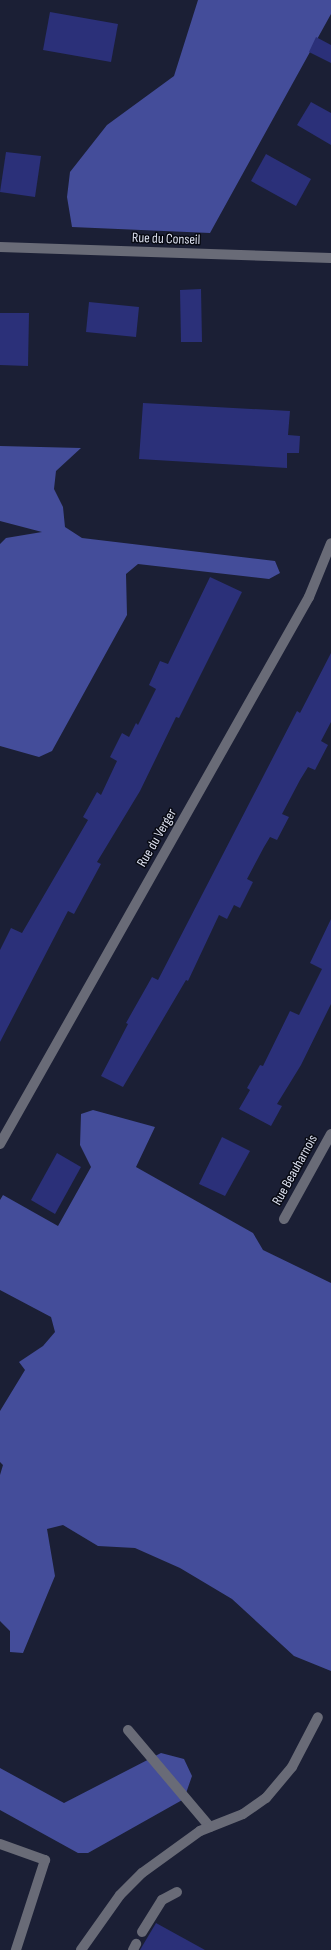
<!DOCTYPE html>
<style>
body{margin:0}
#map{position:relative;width:331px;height:1950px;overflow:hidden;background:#1b1f35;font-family:"Sofia Sans Condensed",sans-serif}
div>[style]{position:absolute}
.forest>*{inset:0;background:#444d9a}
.building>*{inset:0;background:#2b3079}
.minor>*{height:10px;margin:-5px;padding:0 5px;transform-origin:5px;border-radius:5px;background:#696b77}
span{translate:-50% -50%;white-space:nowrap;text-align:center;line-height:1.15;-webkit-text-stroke:3px #080a13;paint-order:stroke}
.street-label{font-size:14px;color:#dbdfee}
</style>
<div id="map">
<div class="forest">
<i style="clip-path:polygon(198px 0,331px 0,331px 14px,210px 233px,72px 227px,67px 197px,70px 172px,107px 125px,174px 76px)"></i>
<i style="clip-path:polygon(0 446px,81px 448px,56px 471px,54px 489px,63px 507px,65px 527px,82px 538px,275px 561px,280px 573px,269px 579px,138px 564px,126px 574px,127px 615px,52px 751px,39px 757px,0 746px,0 544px,6px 538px,42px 532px,0 521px)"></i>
<i style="clip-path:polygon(93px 1110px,155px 1127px,136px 1167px,253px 1233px,263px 1250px,331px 1283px,331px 1671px,294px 1656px,232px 1599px,180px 1568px,135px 1548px,98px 1546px,63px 1525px,47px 1529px,55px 1576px,23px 1653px,10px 1652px,10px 1631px,0 1621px,0 1475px,3px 1465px,0 1462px,0 1411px,25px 1370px,19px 1362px,43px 1346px,55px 1332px,51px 1317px,0 1290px,0 1200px,3px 1195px,58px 1226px,91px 1167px,80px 1145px,81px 1114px)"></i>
<i style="clip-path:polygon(161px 1753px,184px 1759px,192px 1776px,184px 1799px,88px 1853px,78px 1853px,0 1810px,0 1768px,64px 1803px)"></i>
</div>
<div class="building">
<i style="clip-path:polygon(50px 12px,118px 24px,111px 62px,43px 50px)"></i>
<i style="clip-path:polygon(316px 37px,331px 45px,331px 63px,309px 52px)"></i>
<i style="clip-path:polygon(311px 102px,331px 113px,331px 145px,297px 125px)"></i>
<i style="clip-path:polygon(6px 152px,41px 156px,35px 197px,0 192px)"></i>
<i style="clip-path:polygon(266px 154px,311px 179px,296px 206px,251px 181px)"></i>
<i style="clip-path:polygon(201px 289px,202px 342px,181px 342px,180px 290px)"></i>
<i style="clip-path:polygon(89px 302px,139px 307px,136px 337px,86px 332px)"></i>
<i style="clip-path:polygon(0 313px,29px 313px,28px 366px,0 365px)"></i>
<i style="clip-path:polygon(143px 403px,290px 411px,288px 435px,300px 436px,299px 453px,287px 453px,287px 468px,139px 459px)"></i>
<i style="clip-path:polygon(210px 577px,242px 592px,179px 718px,176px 717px,140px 791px,97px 862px,101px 864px,74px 914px,68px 911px,0 1042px,0 950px,11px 928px,22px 933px,88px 820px,83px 817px,97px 792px,101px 795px,117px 761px,110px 757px,122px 733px,129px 737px,136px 723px,138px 725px,156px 689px,149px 685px,160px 661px,168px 664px)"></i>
<i style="clip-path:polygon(331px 653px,331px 722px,321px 741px,328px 745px,315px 770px,308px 767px,300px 780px,282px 814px,289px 817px,277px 840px,270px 837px,264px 847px,247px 879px,253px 882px,240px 908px,234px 905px,227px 919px,219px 915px,188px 981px,186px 980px,123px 1087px,101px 1076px,128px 1024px,126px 1023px,152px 977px,158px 980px,297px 711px,300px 713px)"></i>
<i style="clip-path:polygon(331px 919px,331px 1004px,301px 1065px,277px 1104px,282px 1106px,271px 1126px,239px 1109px,250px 1090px,247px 1088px,260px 1065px,263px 1066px,290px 1011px,299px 1015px,322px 969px,310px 963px)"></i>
<i style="clip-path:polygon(222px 1137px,250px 1151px,225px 1196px,199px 1184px)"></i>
<i style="clip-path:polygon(57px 1153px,81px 1167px,55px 1214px,31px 1200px)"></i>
<i style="clip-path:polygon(156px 1923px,205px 1950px,140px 1950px)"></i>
</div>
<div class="minor">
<i style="left:0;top:247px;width:331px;rotate:1.9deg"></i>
<i style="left:0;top:1144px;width:628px;rotate:-60.54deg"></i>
<i style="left:309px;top:597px;width:58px;rotate:-67.8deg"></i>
<i style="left:284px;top:1219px;width:97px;rotate:-61.1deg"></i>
<i style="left:128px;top:1730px;width:127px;rotate:49.8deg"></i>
<i style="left:0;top:1844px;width:48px;rotate:19.6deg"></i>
<i style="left:45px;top:1860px;width:95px;rotate:107.9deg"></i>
<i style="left:142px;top:1932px;width:38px;rotate:-58deg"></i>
<i style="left:162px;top:1900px;width:17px;rotate:-28deg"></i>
<i style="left:81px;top:1950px;width:67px;rotate:-54.7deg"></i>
<i style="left:120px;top:1895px;width:31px;rotate:-45deg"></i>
<i style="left:142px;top:1873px;width:72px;rotate:-35.9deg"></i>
<i style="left:200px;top:1831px;width:46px;rotate:-21.6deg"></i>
<i style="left:243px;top:1814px;width:28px;rotate:-35deg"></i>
<i style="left:266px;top:1798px;width:40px;rotate:-50deg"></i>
<i style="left:292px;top:1767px;width:56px;rotate:-62.5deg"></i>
<i style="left:133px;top:1950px;width:7px;rotate:-63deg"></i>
</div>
<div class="street-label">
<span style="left:166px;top:239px;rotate:2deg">Rue du Conseil</span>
<span style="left:157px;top:838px;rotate:-60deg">Rue du Verger</span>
<span style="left:295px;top:1170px;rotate:-61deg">Rue Beauharnois</span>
</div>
</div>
